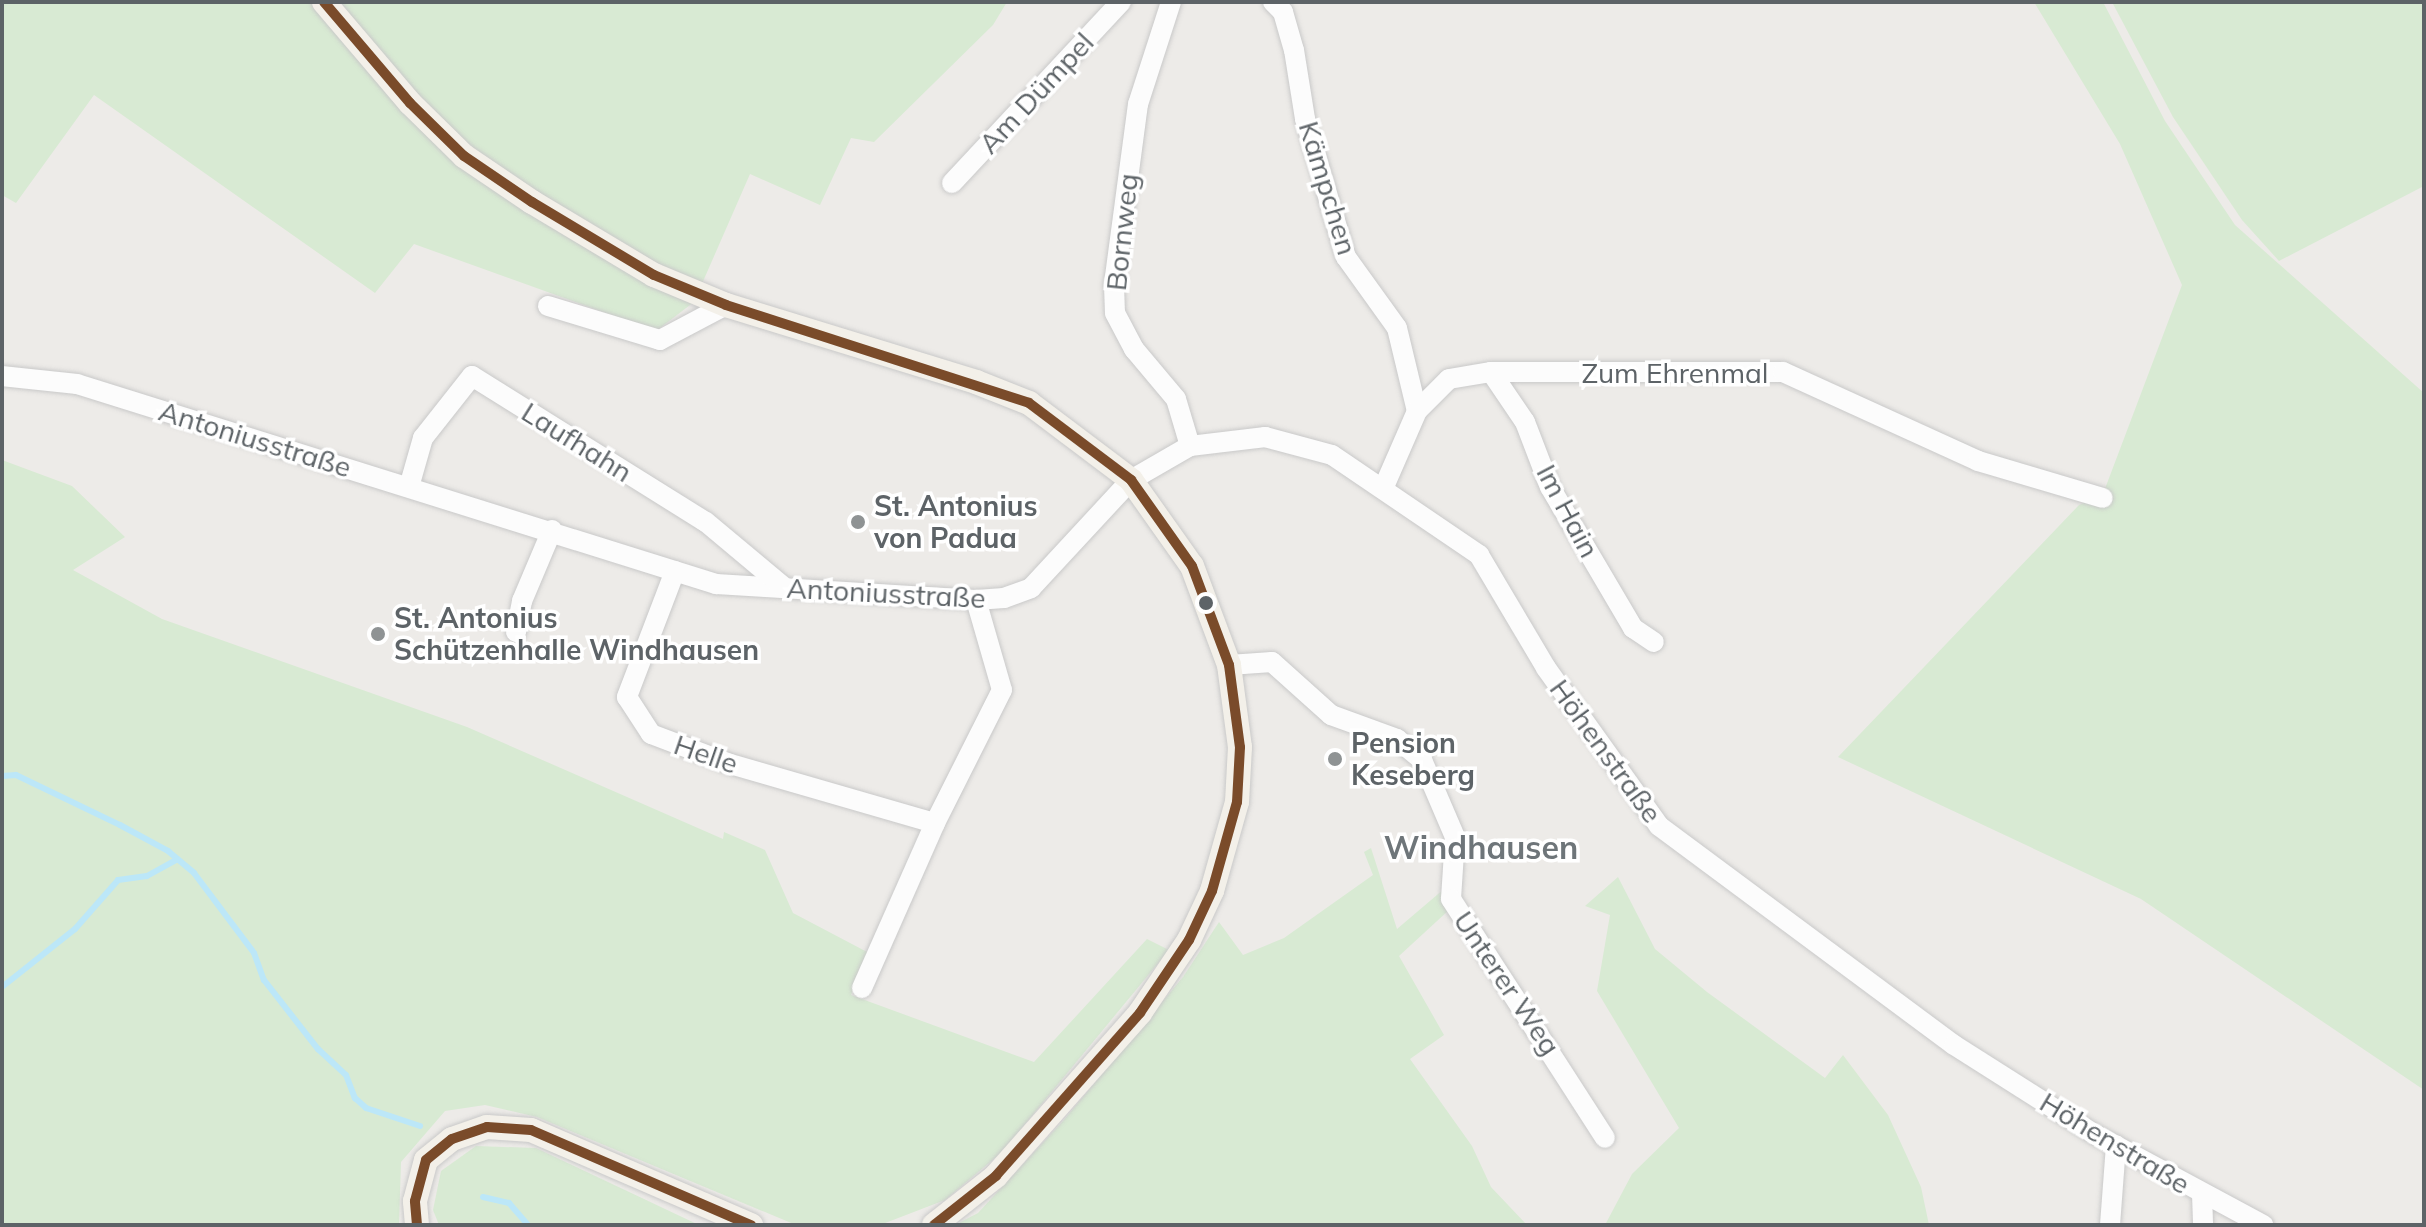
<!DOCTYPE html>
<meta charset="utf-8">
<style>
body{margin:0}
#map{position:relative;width:2426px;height:1227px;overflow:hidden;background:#edebe8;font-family:Mulish,sans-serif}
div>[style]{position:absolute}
.green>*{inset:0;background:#d8ead3}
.stream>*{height:6px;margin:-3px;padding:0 3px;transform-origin:3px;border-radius:3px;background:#bce7f8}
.roads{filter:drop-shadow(0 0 2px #c9c9c9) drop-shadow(0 0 2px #c9c9c9)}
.minor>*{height:20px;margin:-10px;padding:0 10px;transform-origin:10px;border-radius:10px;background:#fcfcfc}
.major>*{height:24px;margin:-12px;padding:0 12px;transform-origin:12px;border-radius:12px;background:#f3f0e9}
.bus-1>*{height:10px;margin:-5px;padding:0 5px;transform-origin:5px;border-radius:5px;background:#7a4b2a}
.dots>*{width:22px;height:22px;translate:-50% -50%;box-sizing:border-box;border:4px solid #fff;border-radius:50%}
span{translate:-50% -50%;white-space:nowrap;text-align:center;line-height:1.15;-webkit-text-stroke:7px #fff;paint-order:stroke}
.street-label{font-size:28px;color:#5d6367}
.poi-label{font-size:28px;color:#5d6367;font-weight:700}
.left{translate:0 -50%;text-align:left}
.quarter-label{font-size:32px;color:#6e7579;font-weight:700}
.frame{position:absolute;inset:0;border:4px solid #5d6367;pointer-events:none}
</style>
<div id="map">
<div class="green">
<i style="clip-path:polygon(2px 2px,1007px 2px,993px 25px,874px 142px,851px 138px,820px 205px,750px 174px,694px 302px,656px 331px,414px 244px,375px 293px,94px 95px,16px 203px,2px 195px)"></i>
<i style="clip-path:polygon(2034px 2px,2103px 2px,2165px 121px,2235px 225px,2424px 393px,2424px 1090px,2141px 899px,1838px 757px,2079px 505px,2103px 494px,2182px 285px,2120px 144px)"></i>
<i style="clip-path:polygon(2112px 2px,2424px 2px,2424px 186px,2279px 261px,2242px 220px,2173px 117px)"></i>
<i style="clip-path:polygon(2px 460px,72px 486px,125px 537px,73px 570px,162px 619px,467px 727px,723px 839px,724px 832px,765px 850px,793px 913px,869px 953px,851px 995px,1034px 1062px,1147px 939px,1169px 950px,1002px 1152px,945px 1200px,880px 1225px,796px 1225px,537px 1117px,485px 1105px,445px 1111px,401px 1162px,399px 1225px,2px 1225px)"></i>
<i style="clip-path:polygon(1371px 848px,1397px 929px,1444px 889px,1449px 910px,1399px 956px,1444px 1035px,1410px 1059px,1472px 1146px,1491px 1187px,1527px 1225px,955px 1225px,978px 1213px,1063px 1121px,1183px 977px,1219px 922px,1243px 955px,1284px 938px,1373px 875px,1364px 852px)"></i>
<i style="clip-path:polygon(1618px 877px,1655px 949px,1707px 992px,1825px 1078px,1843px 1055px,1888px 1115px,1921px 1187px,1929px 1225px,1605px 1225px,1632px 1174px,1679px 1128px,1597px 991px,1610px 915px,1585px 906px)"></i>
<i style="clip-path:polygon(476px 1146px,536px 1148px,699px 1225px,439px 1225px,433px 1210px,441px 1171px)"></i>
</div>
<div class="stream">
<i style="left:2px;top:776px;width:14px;rotate:-4deg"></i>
<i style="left:16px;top:775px;width:115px;rotate:25.7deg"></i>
<i style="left:120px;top:825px;width:55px;rotate:28.4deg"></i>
<i style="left:168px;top:851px;width:34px;rotate:40deg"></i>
<i style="left:194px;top:873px;width:100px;rotate:53.1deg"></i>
<i style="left:254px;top:953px;width:29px;rotate:70deg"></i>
<i style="left:264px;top:980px;width:88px;rotate:52deg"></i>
<i style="left:318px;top:1049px;width:38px;rotate:43deg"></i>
<i style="left:346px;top:1075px;width:25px;rotate:69deg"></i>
<i style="left:355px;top:1098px;width:15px;rotate:42deg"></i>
<i style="left:366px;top:1108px;width:57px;rotate:18.4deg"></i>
<i style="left:2px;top:987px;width:93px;rotate:-38.5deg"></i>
<i style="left:75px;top:929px;width:65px;rotate:-48.7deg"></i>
<i style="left:118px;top:880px;width:29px;rotate:-8deg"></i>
<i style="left:147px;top:876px;width:35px;rotate:-29deg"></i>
<i style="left:483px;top:1197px;width:27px;rotate:13deg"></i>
<i style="left:509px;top:1203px;width:29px;rotate:49deg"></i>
</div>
<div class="roads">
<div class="minor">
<i style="left:1171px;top:2px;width:107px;rotate:107.9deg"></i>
<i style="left:1138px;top:104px;width:183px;rotate:97.6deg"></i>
<i style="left:1114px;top:285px;width:28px;rotate:88deg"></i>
<i style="left:1115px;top:313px;width:41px;rotate:62.2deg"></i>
<i style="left:1134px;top:349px;width:65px;rotate:50deg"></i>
<i style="left:1176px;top:399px;width:49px;rotate:73.4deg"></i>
<i style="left:1273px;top:2px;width:14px;rotate:45deg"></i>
<i style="left:1283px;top:12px;width:40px;rotate:74deg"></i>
<i style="left:1294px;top:50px;width:70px;rotate:80.9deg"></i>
<i style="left:1305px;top:119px;width:144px;rotate:73.5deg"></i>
<i style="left:1346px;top:257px;width:87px;rotate:54.3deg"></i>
<i style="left:1397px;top:328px;width:85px;rotate:76.5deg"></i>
<i style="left:952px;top:183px;width:248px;rotate:-47deg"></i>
<i style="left:548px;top:306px;width:117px;rotate:16.9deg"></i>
<i style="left:660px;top:340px;width:75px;rotate:-27.9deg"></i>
<i style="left:1491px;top:372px;width:60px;rotate:55.8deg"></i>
<i style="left:1525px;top:422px;width:70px;rotate:69deg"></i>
<i style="left:1550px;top:487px;width:164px;rotate:59.5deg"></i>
<i style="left:1633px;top:628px;width:25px;rotate:34deg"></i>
<i style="left:2px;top:376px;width:75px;rotate:6.1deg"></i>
<i style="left:77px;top:384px;width:670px;rotate:17.38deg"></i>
<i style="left:716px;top:584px;width:260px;rotate:3.5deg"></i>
<i style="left:976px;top:600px;width:28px;rotate:-4deg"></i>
<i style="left:1004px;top:598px;width:29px;rotate:-20deg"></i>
<i style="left:1031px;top:588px;width:147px;rotate:-47.2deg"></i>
<i style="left:1131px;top:480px;width:68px;rotate:-30deg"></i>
<i style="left:1190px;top:446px;width:76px;rotate:-6.8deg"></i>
<i style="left:1265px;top:437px;width:69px;rotate:15deg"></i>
<i style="left:1332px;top:455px;width:178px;rotate:34.2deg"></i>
<i style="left:1479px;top:555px;width:131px;rotate:59.3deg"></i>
<i style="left:1546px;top:668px;width:194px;rotate:54.4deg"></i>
<i style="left:1659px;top:826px;width:367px;rotate:36.6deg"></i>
<i style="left:1954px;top:1045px;width:168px;rotate:32.4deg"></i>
<i style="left:2096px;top:1135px;width:190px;rotate:28.3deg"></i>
<i style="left:409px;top:487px;width:51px;rotate:-74.1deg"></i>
<i style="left:423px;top:438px;width:79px;rotate:-51.7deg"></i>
<i style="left:472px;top:376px;width:276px;rotate:32deg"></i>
<i style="left:706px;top:522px;width:103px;rotate:39.9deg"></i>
<i style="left:1383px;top:489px;width:85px;rotate:-66.4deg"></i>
<i style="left:1417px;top:411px;width:45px;rotate:-45deg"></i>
<i style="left:1449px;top:379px;width:43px;rotate:-9.5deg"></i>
<i style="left:1491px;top:372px;width:292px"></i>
<i style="left:1783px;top:372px;width:214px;rotate:24.5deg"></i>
<i style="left:1978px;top:461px;width:130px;rotate:16.5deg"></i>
<i style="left:675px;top:571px;width:135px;rotate:110.9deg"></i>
<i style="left:627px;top:697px;width:44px;rotate:57deg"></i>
<i style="left:651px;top:734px;width:85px;rotate:20.8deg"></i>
<i style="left:730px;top:764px;width:213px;rotate:16.1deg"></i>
<i style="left:516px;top:632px;width:32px;rotate:-79deg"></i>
<i style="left:522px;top:601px;width:77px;rotate:-67.1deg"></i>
<i style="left:1229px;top:665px;width:43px;rotate:-4deg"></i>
<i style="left:1272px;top:662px;width:79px;rotate:41.9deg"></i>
<i style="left:1331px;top:715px;width:70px;rotate:20deg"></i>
<i style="left:1397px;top:739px;width:33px;rotate:40deg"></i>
<i style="left:1422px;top:760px;width:84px;rotate:66.8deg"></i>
<i style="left:1455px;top:837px;width:62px;rotate:93.7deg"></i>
<i style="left:1451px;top:899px;width:284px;rotate:57.2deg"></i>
<i style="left:862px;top:988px;width:180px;rotate:-66.1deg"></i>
<i style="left:935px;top:823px;width:149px;rotate:-63.3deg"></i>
<i style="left:1002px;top:690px;width:94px;rotate:-106.1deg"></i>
<i style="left:2202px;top:1194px;width:31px;rotate:88deg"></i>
<i style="left:2110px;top:1225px;width:80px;rotate:-85.7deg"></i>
</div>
<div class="major">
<i style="left:324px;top:2px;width:133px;rotate:49.6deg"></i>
<i style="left:410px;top:103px;width:76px;rotate:44.5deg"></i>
<i style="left:464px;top:156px;width:82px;rotate:34.1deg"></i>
<i style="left:532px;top:202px;width:142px;rotate:30.9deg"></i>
<i style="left:654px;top:275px;width:78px;rotate:22.6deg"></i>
<i style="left:726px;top:305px;width:262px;rotate:17.1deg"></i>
<i style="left:976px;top:382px;width:57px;rotate:21.6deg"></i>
<i style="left:1029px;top:403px;width:128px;rotate:37deg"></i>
<i style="left:1131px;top:480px;width:105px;rotate:54.7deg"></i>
<i style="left:1192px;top:566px;width:106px;rotate:69.5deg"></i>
<i style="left:1229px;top:665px;width:83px;rotate:82.4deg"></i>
<i style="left:1240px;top:747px;width:55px;rotate:93.1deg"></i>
<i style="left:1237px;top:802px;width:92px;rotate:105.7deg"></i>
<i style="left:1212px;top:891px;width:54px;rotate:115.1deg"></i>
<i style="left:1189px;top:940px;width:88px;rotate:123.9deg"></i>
<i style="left:1140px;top:1013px;width:217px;rotate:131.5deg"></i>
<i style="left:996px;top:1176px;width:79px;rotate:141.7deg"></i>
<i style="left:417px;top:1225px;width:24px;rotate:-95deg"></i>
<i style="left:415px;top:1201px;width:42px;rotate:-75deg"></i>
<i style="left:426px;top:1160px;width:33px;rotate:-39deg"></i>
<i style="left:452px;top:1139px;width:37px;rotate:-19deg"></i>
<i style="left:487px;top:1127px;width:44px;rotate:3.9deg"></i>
<i style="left:531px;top:1130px;width:240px;rotate:23.4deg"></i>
</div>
</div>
<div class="bus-1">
<i style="left:324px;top:2px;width:133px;rotate:49.6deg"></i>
<i style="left:410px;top:103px;width:76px;rotate:44.5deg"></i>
<i style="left:464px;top:156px;width:82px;rotate:34.1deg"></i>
<i style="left:532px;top:202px;width:142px;rotate:30.9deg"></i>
<i style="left:654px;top:275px;width:78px;rotate:22.6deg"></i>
<i style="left:726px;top:305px;width:318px;rotate:17.9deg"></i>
<i style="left:1029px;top:403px;width:128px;rotate:37deg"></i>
<i style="left:1131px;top:480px;width:105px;rotate:54.7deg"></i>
<i style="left:1192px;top:566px;width:106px;rotate:69.5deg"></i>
<i style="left:1229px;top:665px;width:83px;rotate:82.4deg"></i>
<i style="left:1240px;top:747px;width:55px;rotate:93.1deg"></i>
<i style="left:1237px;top:802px;width:92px;rotate:105.7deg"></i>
<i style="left:1212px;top:891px;width:54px;rotate:115.1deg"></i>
<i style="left:1189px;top:940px;width:88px;rotate:123.9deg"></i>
<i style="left:1140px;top:1013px;width:217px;rotate:131.5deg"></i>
<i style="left:996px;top:1176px;width:79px;rotate:141.7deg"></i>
<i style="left:417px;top:1225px;width:24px;rotate:-95deg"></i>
<i style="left:415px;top:1201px;width:42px;rotate:-75deg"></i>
<i style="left:426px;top:1160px;width:33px;rotate:-39deg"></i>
<i style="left:452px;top:1139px;width:37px;rotate:-19deg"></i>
<i style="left:487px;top:1127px;width:44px;rotate:3.9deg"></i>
<i style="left:531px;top:1130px;width:240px;rotate:23.4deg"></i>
</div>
<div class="dots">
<i style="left:858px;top:522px;background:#8f9394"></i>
<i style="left:1206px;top:603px;background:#5d6367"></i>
<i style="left:378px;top:634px;background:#8f9394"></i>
<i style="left:1335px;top:759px;background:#8f9394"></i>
</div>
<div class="street-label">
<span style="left:1036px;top:93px;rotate:-47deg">Am Dümpel</span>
<span style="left:1328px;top:188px;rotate:73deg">Kämpchen</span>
<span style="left:1122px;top:232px;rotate:-84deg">Bornweg</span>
<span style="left:1675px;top:373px">Zum Ehrenmal</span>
<span style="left:255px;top:439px;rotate:17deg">Antoniusstraße</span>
<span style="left:577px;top:442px;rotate:32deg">Laufhahn</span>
<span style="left:1568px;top:511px;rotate:62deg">Im Hain</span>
<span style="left:886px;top:593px;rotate:3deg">Antoniusstraße</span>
<span style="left:1606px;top:751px;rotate:54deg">Höhenstraße</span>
<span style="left:706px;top:754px;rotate:19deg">Helle</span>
<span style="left:1507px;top:983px;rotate:56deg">Unterer Weg</span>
<span style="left:2115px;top:1143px;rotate:31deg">Höhenstraße</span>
</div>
<div class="poi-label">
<span class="left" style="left:874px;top:522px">St. Antonius<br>von Padua</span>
<span class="left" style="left:394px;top:634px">St. Antonius<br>Schützenhalle Windhausen</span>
<span class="left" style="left:1351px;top:759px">Pension<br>Keseberg</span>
</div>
<div class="quarter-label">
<span style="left:1481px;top:847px">Windhausen</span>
</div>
<div class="frame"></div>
</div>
